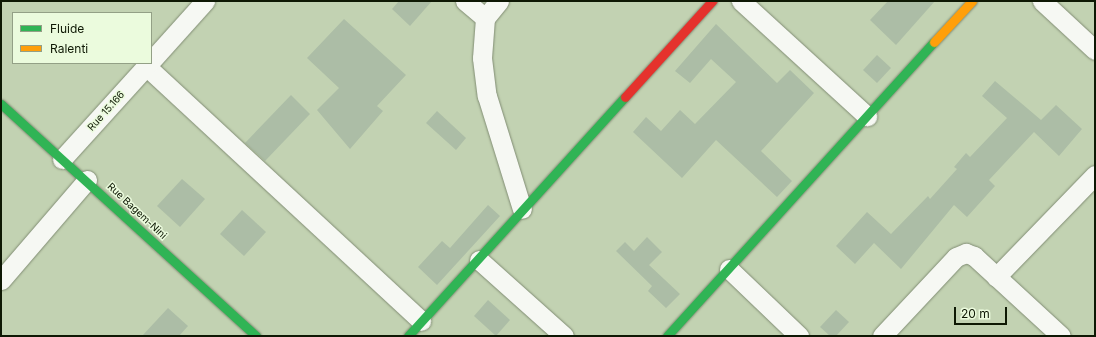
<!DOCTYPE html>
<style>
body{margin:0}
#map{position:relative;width:1096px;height:337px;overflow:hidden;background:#c2d2b2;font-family:Inter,sans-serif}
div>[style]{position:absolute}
.building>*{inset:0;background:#acbda6}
.roads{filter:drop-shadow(0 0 1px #818d74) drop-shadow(0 0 1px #818d74)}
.street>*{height:19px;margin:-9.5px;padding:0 9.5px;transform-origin:9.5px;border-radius:9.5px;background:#f6f8f3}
.fast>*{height:9px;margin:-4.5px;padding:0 4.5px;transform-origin:4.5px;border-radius:4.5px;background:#30b455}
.slow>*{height:9px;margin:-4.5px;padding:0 4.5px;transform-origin:4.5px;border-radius:4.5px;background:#ff9f0a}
.jam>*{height:9px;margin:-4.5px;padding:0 4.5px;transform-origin:4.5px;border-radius:4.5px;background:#e5322d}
span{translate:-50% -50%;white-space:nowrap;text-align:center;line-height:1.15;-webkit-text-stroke:3px #ebfbdd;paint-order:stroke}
.street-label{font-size:10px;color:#0e1804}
.frame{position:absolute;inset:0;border:2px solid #0e1804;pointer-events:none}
.legend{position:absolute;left:12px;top:12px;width:140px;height:52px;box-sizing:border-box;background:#ebfbdd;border:1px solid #93a086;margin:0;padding:5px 7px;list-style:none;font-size:12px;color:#0e1804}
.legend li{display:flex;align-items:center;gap:8px;height:20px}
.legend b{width:20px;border:1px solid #93a086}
.scale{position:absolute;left:954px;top:307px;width:53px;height:18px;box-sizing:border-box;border:2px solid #0e1804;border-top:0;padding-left:5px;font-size:12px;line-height:14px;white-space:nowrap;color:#0e1804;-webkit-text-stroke:3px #ebfbdd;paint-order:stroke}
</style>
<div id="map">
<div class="building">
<i style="clip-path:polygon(399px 1px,432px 1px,410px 26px,392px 9px)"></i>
<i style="clip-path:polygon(888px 1px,935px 1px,896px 45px,870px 20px)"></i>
<i style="clip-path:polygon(344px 19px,406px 75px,377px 106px,383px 111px,350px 149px,317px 110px,339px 88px,307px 58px)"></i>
<i style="clip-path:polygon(716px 24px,777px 83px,790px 70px,814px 93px,761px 151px,792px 181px,777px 197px,716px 140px,682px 178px,633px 132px,646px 117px,661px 131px,680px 110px,695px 124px,736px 82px,711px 59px,690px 83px,675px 71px)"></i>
<i style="clip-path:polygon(877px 55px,891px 68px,877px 83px,863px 70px)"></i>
<i style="clip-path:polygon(995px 81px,1041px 120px,1056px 105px,1082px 129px,1059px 156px,1034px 132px,989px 180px,995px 186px,967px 217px,954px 205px,901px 269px,874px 243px,855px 264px,836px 246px,867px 212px,891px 234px,928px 196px,930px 199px,957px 169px,954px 167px,966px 153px,970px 157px,1007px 118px,982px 96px)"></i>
<i style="clip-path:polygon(291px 95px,310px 114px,265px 161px,245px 143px)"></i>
<i style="clip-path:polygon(437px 111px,466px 138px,456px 150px,426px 123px)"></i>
<i style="clip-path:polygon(182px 179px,205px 199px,180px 227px,157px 206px)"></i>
<i style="clip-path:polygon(488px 205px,500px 216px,437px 285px,418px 267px,442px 241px,450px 248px)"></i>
<i style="clip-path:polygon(242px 210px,266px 232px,244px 256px,220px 234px)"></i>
<i style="clip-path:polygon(647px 237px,662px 252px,649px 265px,680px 294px,666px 308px,648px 291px,652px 286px,616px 251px,625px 242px,634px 251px)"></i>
<i style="clip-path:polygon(488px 300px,510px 320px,496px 336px,474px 316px)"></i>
<i style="clip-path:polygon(168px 308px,188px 326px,179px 336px,142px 336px)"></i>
<i style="clip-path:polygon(836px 310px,849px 322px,836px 336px,830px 336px,820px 327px)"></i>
</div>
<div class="roads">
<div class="street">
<i style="left:465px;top:1px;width:26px;rotate:40deg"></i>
<i style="left:499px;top:1px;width:22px;rotate:129deg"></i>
<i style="left:485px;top:18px;width:40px;rotate:94.3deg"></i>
<i style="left:482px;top:58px;width:38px;rotate:83deg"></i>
<i style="left:487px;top:96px;width:118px;rotate:72.8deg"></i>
<i style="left:741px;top:1px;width:171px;rotate:42.4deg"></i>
<i style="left:1042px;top:1px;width:72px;rotate:42.8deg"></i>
<i style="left:151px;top:61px;width:81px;rotate:-48deg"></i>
<i style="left:146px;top:66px;width:375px;rotate:42.8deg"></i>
<i style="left:62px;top:159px;width:130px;rotate:-47.8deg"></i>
<i style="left:479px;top:260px;width:114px;rotate:41.8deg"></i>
<i style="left:729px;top:269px;width:97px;rotate:43.7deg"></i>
<i style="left:996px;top:277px;width:142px;rotate:-45.9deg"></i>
<i style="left:1px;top:280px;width:132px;rotate:-49.3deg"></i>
<i style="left:882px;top:336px;width:108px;rotate:-46.9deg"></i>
<i style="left:956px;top:257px;width:11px;rotate:-22deg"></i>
<i style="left:966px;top:253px;width:9px;rotate:21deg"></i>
<i style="left:974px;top:256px;width:118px;rotate:42.6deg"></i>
</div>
<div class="fast">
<i style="left:1px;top:104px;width:345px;rotate:42.3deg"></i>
<i style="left:408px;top:336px;width:323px;rotate:-47.8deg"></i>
<i style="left:667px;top:336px;width:397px;rotate:-47.8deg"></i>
</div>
<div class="slow">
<i style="left:934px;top:42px;width:56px;rotate:-47.2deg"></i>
</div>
<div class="jam">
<i style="left:625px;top:97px;width:130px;rotate:-47.8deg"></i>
</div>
</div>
<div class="street-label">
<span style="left:106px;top:111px;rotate:-48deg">Rue 15.166</span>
<span style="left:137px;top:211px;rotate:43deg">Rue Bagem-Nini</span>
</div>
<div class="frame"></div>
<ul class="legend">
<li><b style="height:5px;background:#30b455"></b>Fluide</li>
<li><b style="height:5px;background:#ff9f0a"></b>Ralenti</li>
</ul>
<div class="scale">20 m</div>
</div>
